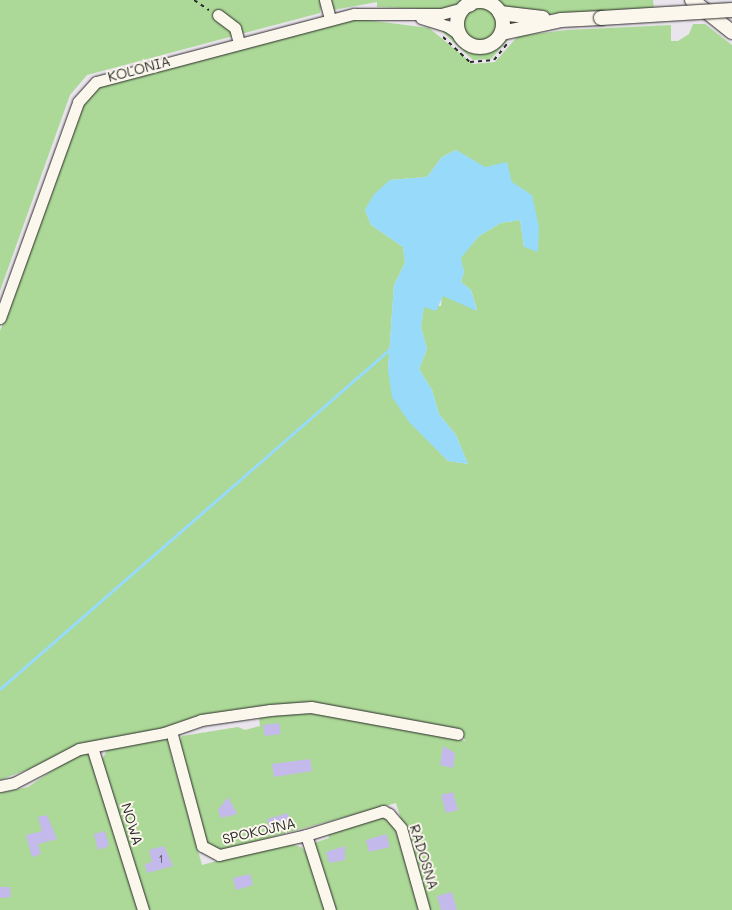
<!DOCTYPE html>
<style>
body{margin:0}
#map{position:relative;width:732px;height:910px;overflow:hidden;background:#eae4ec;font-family:Mali,sans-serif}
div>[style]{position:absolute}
.green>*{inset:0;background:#acd997}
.round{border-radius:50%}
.water>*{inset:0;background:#97daf9}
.stream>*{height:2.5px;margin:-1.25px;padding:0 1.25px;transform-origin:1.25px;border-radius:1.25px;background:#97daf9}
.building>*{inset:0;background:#c4b9eb}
.path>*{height:2px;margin-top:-1px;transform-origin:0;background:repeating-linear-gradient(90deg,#2b2b2b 0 4px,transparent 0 8px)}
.roads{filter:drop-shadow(0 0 1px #2b2b2b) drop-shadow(0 0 1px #2b2b2b)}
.minor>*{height:11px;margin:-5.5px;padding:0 5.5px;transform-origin:5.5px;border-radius:5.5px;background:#fbf7ec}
.major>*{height:14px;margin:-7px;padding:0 7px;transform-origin:7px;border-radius:7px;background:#fbf7ec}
.major>.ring{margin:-7px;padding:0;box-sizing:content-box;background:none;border:14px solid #fbf7ec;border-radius:50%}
.highway>*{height:16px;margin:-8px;padding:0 8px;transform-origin:8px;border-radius:8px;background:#fbf7ec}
.bridges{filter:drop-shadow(0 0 1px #2b2b2b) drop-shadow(0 0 1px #2b2b2b)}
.major-bridge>*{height:14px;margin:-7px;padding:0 7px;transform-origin:7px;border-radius:7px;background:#fbf7ec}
span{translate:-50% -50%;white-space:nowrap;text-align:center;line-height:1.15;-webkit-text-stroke:4px #fbf7ec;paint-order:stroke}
.number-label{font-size:11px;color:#514e5b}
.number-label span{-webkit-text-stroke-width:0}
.street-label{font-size:14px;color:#2b2b2b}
</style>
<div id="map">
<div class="green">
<i style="clip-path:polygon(0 0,320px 0,321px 7px,320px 13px,87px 75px,70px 95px,0 291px)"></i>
<i style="clip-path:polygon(329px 0,465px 0,453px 10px,377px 7px,377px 2px,333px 10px)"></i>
<i style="clip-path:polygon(495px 0,653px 0,654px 8px,533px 15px,507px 11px)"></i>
<i class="round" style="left:463px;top:7px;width:34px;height:34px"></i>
<i style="clip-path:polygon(evenodd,351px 18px,429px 28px,473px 64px,495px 62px,518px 36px,567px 30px,671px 25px,671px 41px,678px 41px,689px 34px,693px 24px,705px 24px,732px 45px,732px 910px,429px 910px,396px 803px,217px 852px,205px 844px,178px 744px,182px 736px,238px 727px,245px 730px,260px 726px,259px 718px,312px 710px,466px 741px,458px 732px,325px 706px,102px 741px,0 780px,0 331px,86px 98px,97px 87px,351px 18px,456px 150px,532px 196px,524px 247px,520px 220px,501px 223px,479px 236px,460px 258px,464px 272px,461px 282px,471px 290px,477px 310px,442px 295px,441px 306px,424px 306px,421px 327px,427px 349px,419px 369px,432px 390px,439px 414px,456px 435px,468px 464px,448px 461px,410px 422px,388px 370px,394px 285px,405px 263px,403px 247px,371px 225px,365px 210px,390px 180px,427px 177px,442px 157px,456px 150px)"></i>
<i style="clip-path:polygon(435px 25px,452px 33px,462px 46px,475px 52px,495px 49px,513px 34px,491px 59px,473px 60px)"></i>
<i style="clip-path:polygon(167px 739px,202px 865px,261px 849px,290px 844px,301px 847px,308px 854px,326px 910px,147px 910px,102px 760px,107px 750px)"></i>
<i style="clip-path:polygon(86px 752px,92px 759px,138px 910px,0 910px,0 793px,28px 787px,74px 756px)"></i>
<i style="clip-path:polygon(384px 816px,393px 821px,420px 910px,335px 910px,314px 843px,329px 838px,327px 831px)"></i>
</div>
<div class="water">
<i style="clip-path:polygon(456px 150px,485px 167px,507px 162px,512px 182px,532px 195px,539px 227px,538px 252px,524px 247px,520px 220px,501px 223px,479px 236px,461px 258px,464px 272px,461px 282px,471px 290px,477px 311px,443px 296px,436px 311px,424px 307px,421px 327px,427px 349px,419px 369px,432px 390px,439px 414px,456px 435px,468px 464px,448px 461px,409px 422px,392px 397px,388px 370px,394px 285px,405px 263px,403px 247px,371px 225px,365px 210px,374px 194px,390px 180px,427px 177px,442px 157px)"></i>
</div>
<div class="stream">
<i style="left:0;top:689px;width:517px;rotate:-41.08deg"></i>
</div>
<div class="building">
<i style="clip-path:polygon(279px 723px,281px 734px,265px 736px,263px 725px)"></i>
<i style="clip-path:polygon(443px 746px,455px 753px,453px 768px,440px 765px)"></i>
<i style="clip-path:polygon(310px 759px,312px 771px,274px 777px,272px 764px)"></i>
<i style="clip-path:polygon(453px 792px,458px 810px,446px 813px,441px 795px)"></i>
<i style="clip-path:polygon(228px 797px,237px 814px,221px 818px,218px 810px)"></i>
<i style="clip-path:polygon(288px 813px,290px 822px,269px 828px,267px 819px)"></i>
<i style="clip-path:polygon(47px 815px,57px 839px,38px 844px,41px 854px,32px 857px,26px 835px,42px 831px,38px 817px)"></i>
<i style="clip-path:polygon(105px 831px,109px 846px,98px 850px,94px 834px)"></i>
<i style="clip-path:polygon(386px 834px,390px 847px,369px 852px,366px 840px)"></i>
<i style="clip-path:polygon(164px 846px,173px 866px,147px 873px,145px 864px,152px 862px,149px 850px)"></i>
<i style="clip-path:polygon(345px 846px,345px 860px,329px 863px,326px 852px)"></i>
<i style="clip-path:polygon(250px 874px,253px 885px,236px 890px,233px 878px)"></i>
<i style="clip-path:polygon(0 887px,10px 887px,11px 897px,0 898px)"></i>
<i style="clip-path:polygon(452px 892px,457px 910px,441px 910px,437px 896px)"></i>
</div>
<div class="path">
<i style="left:194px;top:0;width:18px;rotate:34deg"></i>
<i style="left:443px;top:37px;width:37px;rotate:43deg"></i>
<i style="left:470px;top:62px;width:24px;rotate:-5deg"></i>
<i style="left:494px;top:60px;width:22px;rotate:-51deg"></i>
</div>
<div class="roads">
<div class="minor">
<i style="left:325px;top:0;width:20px;rotate:75deg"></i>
<i style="left:218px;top:15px;width:21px;rotate:37deg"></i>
<i style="left:235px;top:28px;width:16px;rotate:75deg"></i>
<i style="left:421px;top:18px;width:27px;rotate:17deg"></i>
<i style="left:447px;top:26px;width:14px;rotate:34deg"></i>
<i style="left:0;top:318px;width:230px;rotate:-70.1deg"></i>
<i style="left:78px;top:102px;width:27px;rotate:-48deg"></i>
<i style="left:96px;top:82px;width:267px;rotate:-14.8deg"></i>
<i style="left:354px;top:14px;width:87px"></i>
<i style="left:441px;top:14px;width:24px;rotate:-15deg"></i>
<i style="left:171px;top:731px;width:119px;rotate:74.9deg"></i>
<i style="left:202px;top:846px;width:19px;rotate:28deg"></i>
<i style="left:219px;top:855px;width:89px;rotate:-12.9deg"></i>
<i style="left:306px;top:835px;width:79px;rotate:72.3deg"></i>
<i style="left:92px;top:747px;width:171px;rotate:72.6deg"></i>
<i style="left:0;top:786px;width:14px;rotate:-12deg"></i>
<i style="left:14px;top:783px;width:73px;rotate:-27.6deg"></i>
<i style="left:79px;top:749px;width:86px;rotate:-10.7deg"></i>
<i style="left:164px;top:733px;width:39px;rotate:-19deg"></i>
<i style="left:201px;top:720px;width:70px;rotate:-8.2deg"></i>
<i style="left:270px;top:710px;width:41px;rotate:-4.2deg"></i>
<i style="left:311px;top:707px;width:149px;rotate:10.4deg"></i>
<i style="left:306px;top:835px;width:81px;rotate:-17.3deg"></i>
<i style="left:383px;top:811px;width:7px;rotate:27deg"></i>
<i style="left:389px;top:814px;width:18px;rotate:49deg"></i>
<i style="left:401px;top:828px;width:85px;rotate:74.3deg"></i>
</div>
<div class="major">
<i style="left:692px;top:0;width:51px;rotate:38.7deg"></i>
<i class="ring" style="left:457px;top:1px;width:32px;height:32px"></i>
<i style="left:500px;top:13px;width:43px;rotate:6.6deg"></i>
<i style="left:502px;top:33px;width:60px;rotate:-12.4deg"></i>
<i style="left:561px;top:20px;width:40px;rotate:-2.9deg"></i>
</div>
<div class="highway">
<i style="left:469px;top:4px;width:4px;rotate:-76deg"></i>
</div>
</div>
<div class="bridges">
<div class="major-bridge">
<i style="left:601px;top:18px;width:131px;rotate:-3.5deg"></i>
</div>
</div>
<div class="number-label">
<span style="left:161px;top:859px">1</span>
</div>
<div class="street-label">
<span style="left:139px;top:69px;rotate:-15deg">KOLONIA</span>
<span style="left:132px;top:824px;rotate:73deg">NOWA</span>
<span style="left:259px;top:831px;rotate:-13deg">SPOKOJNA</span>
<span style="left:424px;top:857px;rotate:73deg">RADOSNA</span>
</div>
</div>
